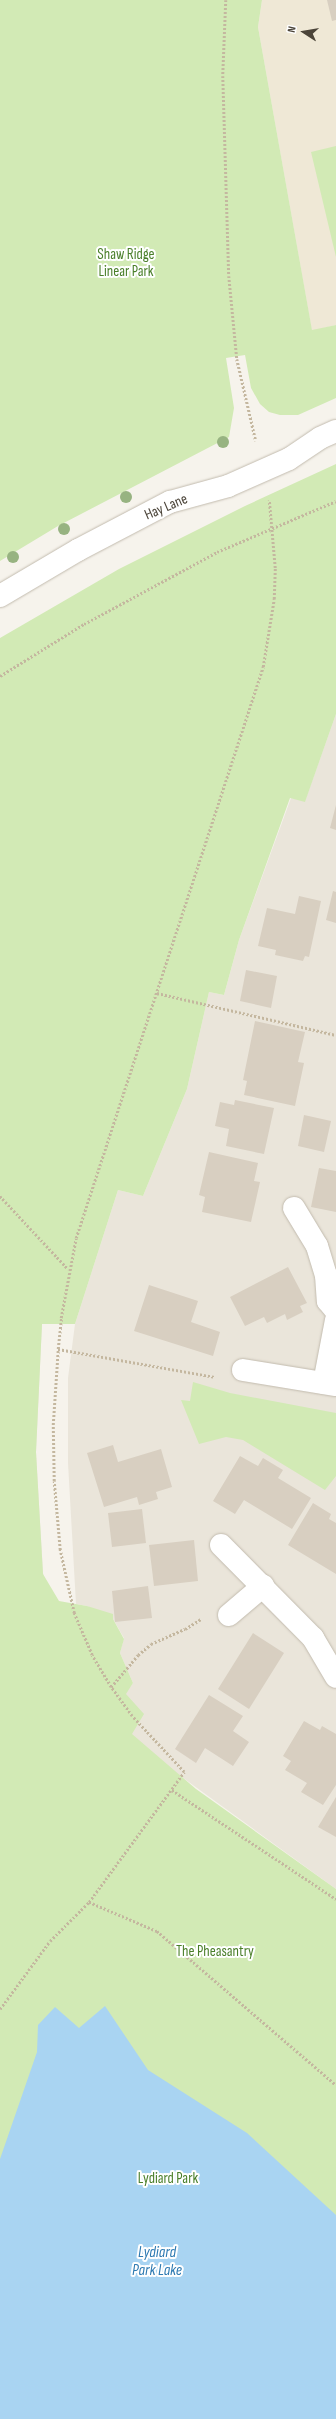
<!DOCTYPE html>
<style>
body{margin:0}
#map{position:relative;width:336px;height:2419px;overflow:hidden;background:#f6f3ec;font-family:"Sofia Sans Condensed",sans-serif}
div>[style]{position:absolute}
.residential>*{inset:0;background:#eae5da}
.education>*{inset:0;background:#efe8d6}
.green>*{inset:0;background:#d2eab5}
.water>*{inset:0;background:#a9d4f2}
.building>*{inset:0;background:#d8cfc1}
.path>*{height:2.5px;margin-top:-1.25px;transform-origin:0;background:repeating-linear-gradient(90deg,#c4b79f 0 2px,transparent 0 4px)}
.roads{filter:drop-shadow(0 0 1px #c2bbae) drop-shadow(0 0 1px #c2bbae)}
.minor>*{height:22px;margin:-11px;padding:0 11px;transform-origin:11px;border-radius:11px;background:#fff}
.trees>*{width:12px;height:12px;margin:-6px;border-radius:50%;background:#97b381}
span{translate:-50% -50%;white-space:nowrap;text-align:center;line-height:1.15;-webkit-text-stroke:4px #fff;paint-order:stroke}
.park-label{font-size:15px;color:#4a7f2a}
.street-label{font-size:15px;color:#4b4439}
.water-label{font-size:16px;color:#2e7ab2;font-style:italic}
.north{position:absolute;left:284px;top:12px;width:40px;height:40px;-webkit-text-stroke:3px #fff;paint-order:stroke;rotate:282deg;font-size:11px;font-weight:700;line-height:16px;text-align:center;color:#4b4439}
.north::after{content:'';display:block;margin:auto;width:14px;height:18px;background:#4b4439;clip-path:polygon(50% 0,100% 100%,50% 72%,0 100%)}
</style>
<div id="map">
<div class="residential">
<i style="clip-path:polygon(336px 714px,336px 1889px,164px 1764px,0 1939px,0 1241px,42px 1323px,36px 1452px,43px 1573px,55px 1636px,125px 1694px,133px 1683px,120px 1653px,124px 1638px,113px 1619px,87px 1606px,76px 1604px,68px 1463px,68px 1378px,75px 1324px,118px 1190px,143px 1196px,187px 1089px,209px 992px,224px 995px,239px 940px,291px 798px,305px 801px)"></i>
</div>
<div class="education">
<i style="clip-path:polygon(262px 0,336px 0,336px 325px,312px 331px,258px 27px)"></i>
</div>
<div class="green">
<i style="clip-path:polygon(0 0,262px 0,258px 27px,312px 330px,336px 325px,336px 398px,298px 415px,280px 415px,269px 412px,260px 404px,251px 388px,245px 355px,226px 358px,234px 408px,229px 437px,58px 526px,0 561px)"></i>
<i style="clip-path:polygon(336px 146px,336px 257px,311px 152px)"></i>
<i style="clip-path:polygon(336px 464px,336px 714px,305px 802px,290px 798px,239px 940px,224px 995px,209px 992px,187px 1089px,143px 1196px,118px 1190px,75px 1324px,42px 1324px,36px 1452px,43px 1574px,59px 1601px,87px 1606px,113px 1614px,113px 1619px,124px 1639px,120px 1653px,133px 1683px,126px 1694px,144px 1714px,132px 1734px,196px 1789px,336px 1889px,336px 2419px,0 2419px,0 638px,119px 569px,245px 506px)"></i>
<i style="clip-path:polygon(193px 1382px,230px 1393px,336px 1413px,336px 1476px,325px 1490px,243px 1440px,226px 1437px,199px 1444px,181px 1400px,190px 1401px)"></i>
</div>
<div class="water">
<i style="clip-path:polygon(105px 2006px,148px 2070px,247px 2133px,336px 2215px,336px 2419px,0 2419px,0 2159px,37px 2052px,38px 2025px,55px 2007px,79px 2028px)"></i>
</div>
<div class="building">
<i style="clip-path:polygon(327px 0,336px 0,336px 20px,332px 21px)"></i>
<i style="clip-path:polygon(336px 805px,336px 830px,330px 828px)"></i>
<i style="clip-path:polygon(333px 891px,336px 892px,336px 923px,326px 920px)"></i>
<i style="clip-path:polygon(299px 896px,321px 901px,309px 957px,305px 956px,303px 961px,275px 955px,276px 950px,258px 946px,267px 908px,295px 914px)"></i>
<i style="clip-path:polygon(246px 970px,277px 976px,271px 1008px,240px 1001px)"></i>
<i style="clip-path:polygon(255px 1021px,305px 1032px,298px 1062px,304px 1063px,295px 1106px,244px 1095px,247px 1081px,243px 1080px)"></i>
<i style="clip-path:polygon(235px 1100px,274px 1108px,264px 1154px,226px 1146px,229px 1129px,215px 1126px,220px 1102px,234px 1105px)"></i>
<i style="clip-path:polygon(304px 1115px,331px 1121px,324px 1152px,298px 1146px)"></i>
<i style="clip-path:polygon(209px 1152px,258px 1163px,254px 1181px,260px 1182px,251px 1222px,202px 1212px,205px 1197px,199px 1195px)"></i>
<i style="clip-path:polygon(319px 1168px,336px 1171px,336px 1212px,311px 1207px)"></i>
<i style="clip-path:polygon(288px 1267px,307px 1303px,300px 1306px,303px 1312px,287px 1320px,285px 1314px,267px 1323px,264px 1317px,245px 1326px,230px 1297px)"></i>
<i style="clip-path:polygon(149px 1285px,198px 1301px,191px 1322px,220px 1332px,213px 1356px,134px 1331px)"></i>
<i style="clip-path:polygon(113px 1445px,118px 1462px,161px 1449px,172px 1487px,156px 1492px,158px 1499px,139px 1505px,137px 1497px,104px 1507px,87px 1453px)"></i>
<i style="clip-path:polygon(240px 1456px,258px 1466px,263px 1458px,283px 1470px,278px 1478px,311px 1498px,292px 1529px,244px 1500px,235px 1514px,213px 1501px)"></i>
<i style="clip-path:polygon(313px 1503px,331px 1514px,329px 1519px,336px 1523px,336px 1574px,288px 1545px)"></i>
<i style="clip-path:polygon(142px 1509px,146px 1543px,112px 1547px,108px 1513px)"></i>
<i style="clip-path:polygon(194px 1540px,198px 1581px,154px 1586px,149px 1545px)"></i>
<i style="clip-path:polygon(148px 1586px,152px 1618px,115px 1622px,112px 1591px)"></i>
<i style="clip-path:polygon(253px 1633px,284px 1653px,249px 1709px,218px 1689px)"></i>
<i style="clip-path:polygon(209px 1695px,243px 1716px,233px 1731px,249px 1742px,233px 1766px,205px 1748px,196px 1763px,175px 1749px)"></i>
<i style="clip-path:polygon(304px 1721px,320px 1730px,322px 1726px,336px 1734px,336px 1785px,323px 1805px,301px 1792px,307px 1783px,285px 1770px,291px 1761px,283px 1756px)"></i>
<i style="clip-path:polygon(336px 1797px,336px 1837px,318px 1827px)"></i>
</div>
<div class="path">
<i style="left:226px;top:0;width:76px;rotate:92.3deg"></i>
<i style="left:223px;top:76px;width:200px;rotate:88.3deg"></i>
<i style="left:229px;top:276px;width:83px;rotate:84.5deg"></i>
<i style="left:237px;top:359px;width:84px;rotate:77deg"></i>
<i style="left:0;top:676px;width:99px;rotate:-31.8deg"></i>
<i style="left:84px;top:624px;width:151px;rotate:-28.4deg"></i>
<i style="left:217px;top:552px;width:129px;rotate:-23.2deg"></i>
<i style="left:157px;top:993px;width:184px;rotate:13.2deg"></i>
<i style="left:0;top:1196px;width:100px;rotate:47deg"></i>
<i style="left:58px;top:1349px;width:159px;rotate:10.1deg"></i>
<i style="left:111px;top:1687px;width:42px;rotate:-49.8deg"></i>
<i style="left:138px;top:1655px;width:17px;rotate:-40deg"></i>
<i style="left:151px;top:1644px;width:37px;rotate:-24deg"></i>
<i style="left:185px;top:1629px;width:19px;rotate:-32deg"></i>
<i style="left:172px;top:1790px;width:197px;rotate:33.6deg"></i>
<i style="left:89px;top:1902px;width:74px;rotate:23.1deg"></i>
<i style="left:157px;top:1931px;width:236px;rotate:40.7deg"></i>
<i style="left:0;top:2009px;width:84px;rotate:-53.7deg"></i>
<i style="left:50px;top:1941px;width:55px;rotate:-45deg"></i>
<i style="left:89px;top:1902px;width:161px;rotate:-53.8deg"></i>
<i style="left:184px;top:1772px;width:76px;rotate:-132.9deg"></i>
<i style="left:132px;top:1716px;width:36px;rotate:-126deg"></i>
<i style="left:111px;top:1687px;width:37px;rotate:-121deg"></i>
<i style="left:92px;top:1655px;width:46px;rotate:-113.2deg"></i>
<i style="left:74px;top:1613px;width:65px;rotate:-102.5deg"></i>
<i style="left:60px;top:1550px;width:69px;rotate:-95deg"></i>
<i style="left:54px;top:1481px;width:56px;rotate:-91deg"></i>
<i style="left:53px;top:1425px;width:76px;rotate:-86.2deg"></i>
<i style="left:58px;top:1349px;width:31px;rotate:-84deg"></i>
<i style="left:61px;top:1318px;width:81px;rotate:-79.4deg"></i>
<i style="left:76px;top:1238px;width:601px;rotate:-71.87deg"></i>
<i style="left:263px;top:667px;width:69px;rotate:-80.8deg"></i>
<i style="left:274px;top:599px;width:31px;rotate:-88deg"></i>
<i style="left:275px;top:568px;width:68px;rotate:-95deg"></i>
</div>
<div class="roads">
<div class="minor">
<i style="left:0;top:596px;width:91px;rotate:-30.5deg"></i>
<i style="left:78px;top:550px;width:104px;rotate:-27.6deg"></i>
<i style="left:170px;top:502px;width:60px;rotate:-15.4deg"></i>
<i style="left:228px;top:486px;width:67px;rotate:-23.9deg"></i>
<i style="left:289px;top:459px;width:37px;rotate:-34deg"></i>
<i style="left:320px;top:438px;width:17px;rotate:-24deg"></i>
<i style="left:294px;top:1208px;width:44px;rotate:58.8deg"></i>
<i style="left:317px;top:1246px;width:30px;rotate:73deg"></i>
<i style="left:326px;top:1275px;width:26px;rotate:86deg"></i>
<i style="left:328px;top:1301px;width:13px;rotate:51deg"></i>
<i style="left:243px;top:1370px;width:94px;rotate:9.2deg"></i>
<i style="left:324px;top:1383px;width:64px;rotate:-79.2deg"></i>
<i style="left:221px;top:1545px;width:131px;rotate:45.3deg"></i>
<i style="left:313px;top:1638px;width:45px;rotate:59.5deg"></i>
<i style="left:229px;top:1615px;width:45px;rotate:-40.5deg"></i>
</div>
</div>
<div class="trees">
<i style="left:223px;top:442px"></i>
<i style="left:126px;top:497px"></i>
<i style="left:64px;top:529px"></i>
<i style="left:13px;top:557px"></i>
</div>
<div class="park-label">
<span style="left:126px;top:263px">Shaw Ridge<br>Linear Park</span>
<span style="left:215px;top:1952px">The Pheasantry</span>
<span style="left:168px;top:2179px">Lydiard Park</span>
</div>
<div class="street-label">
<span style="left:166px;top:507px;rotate:-23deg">Hay Lane</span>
</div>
<div class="water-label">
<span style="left:157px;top:2262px">Lydiard<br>Park Lake</span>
</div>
<div class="north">N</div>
</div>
